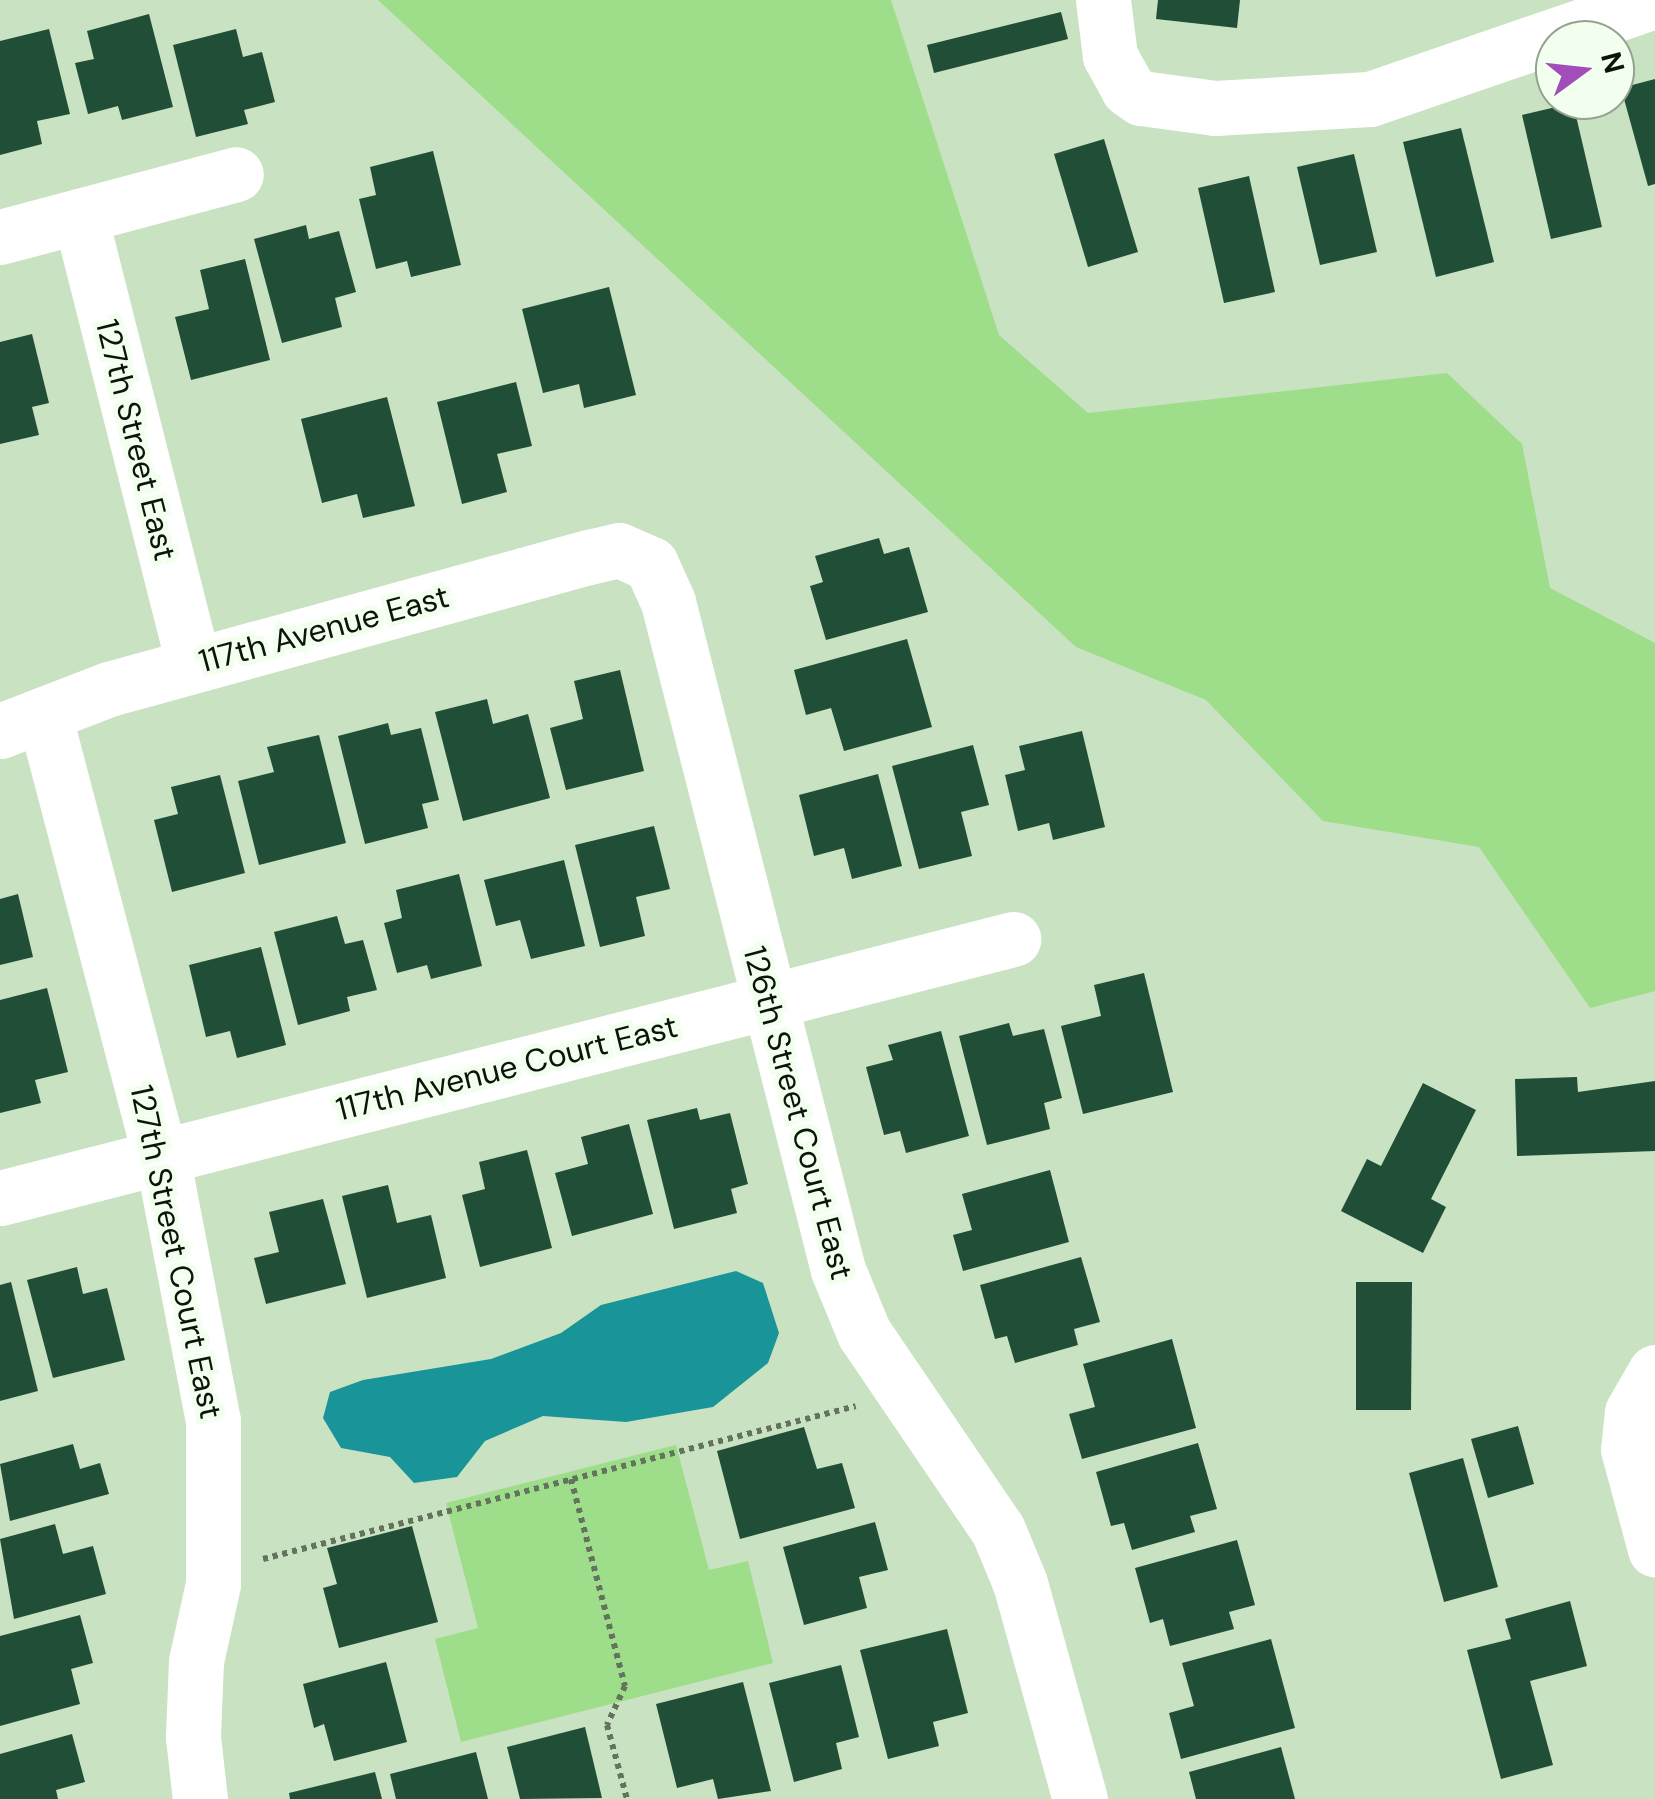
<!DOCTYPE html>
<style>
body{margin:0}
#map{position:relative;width:1655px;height:1799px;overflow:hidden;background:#c9e2c1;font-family:"DM Sans",sans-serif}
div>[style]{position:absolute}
.green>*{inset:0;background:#9edd8a}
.water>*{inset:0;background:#199498}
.building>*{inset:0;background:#204e36}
.path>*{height:6px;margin-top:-3px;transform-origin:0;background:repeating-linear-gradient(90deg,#63735e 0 5px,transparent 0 10px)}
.minor>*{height:55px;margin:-27.5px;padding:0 27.5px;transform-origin:27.5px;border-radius:27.5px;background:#fff}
span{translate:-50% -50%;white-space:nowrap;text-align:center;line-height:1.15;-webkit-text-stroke:10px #f2ffee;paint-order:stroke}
.street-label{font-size:32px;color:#0b1409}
.north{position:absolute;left:1535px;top:20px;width:100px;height:100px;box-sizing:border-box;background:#f2ffee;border:2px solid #96a192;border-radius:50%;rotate:75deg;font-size:28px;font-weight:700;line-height:40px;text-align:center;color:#0b1409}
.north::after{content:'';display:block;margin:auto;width:35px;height:45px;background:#a24dba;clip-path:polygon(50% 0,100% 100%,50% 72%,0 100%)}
</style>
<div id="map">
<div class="green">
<i style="clip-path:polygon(378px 0,891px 0,999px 335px,1088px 413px,1447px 373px,1522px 444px,1550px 588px,1655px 643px,1655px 991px,1590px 1008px,1479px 847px,1323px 821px,1206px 700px,1076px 647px)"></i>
<i style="clip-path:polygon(676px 1445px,709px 1570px,748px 1561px,773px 1663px,461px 1742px,435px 1639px,478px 1628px,446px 1503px)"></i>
</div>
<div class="water">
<i style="clip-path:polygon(736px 1271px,763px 1283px,779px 1333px,768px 1363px,713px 1407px,626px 1422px,543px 1416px,485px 1441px,457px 1477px,414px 1483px,390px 1457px,341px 1448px,323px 1418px,330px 1392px,363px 1380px,491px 1359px,561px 1333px,601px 1305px)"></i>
</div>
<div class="building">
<i style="clip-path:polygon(1158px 0,1240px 0,1237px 28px,1156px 19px)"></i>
<i style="clip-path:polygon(1061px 12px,1068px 39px,934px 73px,927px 45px)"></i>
<i style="clip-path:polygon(149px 14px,173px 107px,122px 120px,118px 106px,88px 114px,75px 63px,94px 59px,87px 31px)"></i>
<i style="clip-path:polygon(49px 29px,70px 114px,37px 121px,42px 144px,0 155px,0 41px)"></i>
<i style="clip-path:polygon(236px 29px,243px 57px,262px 52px,275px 102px,244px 110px,248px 124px,196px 137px,173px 45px)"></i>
<i style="clip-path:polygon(1655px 79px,1655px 184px,1648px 186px,1621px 88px)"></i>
<i style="clip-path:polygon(1573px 103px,1602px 227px,1551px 239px,1522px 115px)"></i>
<i style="clip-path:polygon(1461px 128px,1494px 262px,1436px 277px,1403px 142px)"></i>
<i style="clip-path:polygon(1104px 139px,1138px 252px,1088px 267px,1054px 154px)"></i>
<i style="clip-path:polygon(433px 151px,461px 265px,411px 277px,407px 261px,376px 269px,359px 199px,376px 195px,370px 167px)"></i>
<i style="clip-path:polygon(1354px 154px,1377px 252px,1320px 265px,1297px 167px)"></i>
<i style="clip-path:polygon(1249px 176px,1275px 292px,1224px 303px,1198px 188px)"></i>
<i style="clip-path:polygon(306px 225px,309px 239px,339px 231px,356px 292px,335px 298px,342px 327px,282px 343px,254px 239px)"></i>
<i style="clip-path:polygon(245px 259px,270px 360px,191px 380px,175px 317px,209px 309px,200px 270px)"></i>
<i style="clip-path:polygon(609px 287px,636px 395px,584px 408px,579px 384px,543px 393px,522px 309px)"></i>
<i style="clip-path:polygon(32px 334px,49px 403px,32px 407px,39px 435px,0 444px,0 342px)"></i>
<i style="clip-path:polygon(516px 382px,532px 446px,497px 454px,507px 492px,462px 504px,437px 402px)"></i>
<i style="clip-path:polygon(387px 397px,415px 506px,363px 518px,357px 494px,322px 503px,301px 419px)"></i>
<i style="clip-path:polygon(879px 538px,884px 554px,909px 547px,928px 612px,826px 640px,810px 586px,823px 582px,815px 556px)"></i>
<i style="clip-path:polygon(907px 639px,932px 727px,844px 751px,831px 708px,806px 715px,794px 670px)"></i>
<i style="clip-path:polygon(620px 670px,644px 771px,566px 790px,550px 728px,583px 719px,574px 681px)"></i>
<i style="clip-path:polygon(487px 699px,493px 724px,528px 714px,550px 798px,463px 821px,435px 712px)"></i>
<i style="clip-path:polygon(388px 723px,391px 735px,421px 728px,439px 800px,422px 804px,428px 828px,365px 844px,338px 736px)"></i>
<i style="clip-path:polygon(1082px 731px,1105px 827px,1053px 840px,1049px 823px,1018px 831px,1005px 775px,1025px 770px,1019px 746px)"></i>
<i style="clip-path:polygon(319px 735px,346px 843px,259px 865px,238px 781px,274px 772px,267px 747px)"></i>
<i style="clip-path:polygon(973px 745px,989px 805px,961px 812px,972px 856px,919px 869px,892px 766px)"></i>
<i style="clip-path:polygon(878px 774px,902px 866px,852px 879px,844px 848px,814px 856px,799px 795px)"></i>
<i style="clip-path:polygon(220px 775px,245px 873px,172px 892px,154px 820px,178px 814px,171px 787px)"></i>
<i style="clip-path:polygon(654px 826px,670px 889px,636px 897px,645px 936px,600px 947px,575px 845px)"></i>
<i style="clip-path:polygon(564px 860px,585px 946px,531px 959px,520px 920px,496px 926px,484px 880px)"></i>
<i style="clip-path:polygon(459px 874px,482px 966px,431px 979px,427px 965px,397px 973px,384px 923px,402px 918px,396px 890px)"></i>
<i style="clip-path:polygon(18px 894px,33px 957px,0 965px,0 899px)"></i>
<i style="clip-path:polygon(337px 916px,345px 944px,363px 940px,377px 990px,347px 997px,350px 1011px,298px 1025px,274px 932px)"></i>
<i style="clip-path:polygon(261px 947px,286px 1045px,237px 1058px,230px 1031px,206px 1037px,189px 965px)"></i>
<i style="clip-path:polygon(1144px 973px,1173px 1092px,1083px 1114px,1061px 1026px,1101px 1016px,1094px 985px)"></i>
<i style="clip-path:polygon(47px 988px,68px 1072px,35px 1080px,41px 1103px,0 1113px,0 1000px)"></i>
<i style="clip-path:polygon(1009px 1023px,1013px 1036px,1044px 1029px,1062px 1098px,1044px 1103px,1050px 1129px,987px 1145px,959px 1036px)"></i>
<i style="clip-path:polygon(941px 1031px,969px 1136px,906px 1153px,900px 1131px,884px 1135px,866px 1067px,893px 1060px,888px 1045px)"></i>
<i style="clip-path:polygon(1577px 1077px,1578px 1092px,1655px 1081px,1655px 1151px,1517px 1156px,1515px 1079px)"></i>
<i style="clip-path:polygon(1423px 1083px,1476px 1110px,1431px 1199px,1446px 1207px,1423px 1253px,1341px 1211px,1367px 1159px,1381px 1166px)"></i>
<i style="clip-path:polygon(697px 1108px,700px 1120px,730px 1113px,748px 1184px,731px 1189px,737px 1213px,674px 1229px,647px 1120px)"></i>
<i style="clip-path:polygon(629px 1124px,653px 1214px,572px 1236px,555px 1173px,588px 1164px,581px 1137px)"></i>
<i style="clip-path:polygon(527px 1150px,552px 1248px,480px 1267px,462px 1195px,485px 1189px,479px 1162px)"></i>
<i style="clip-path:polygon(1050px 1170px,1069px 1242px,963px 1271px,953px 1235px,972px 1230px,962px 1194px)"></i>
<i style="clip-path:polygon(388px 1185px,397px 1223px,431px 1215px,446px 1278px,367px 1298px,342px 1196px)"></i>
<i style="clip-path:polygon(323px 1199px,346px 1284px,266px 1304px,254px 1258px,279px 1252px,269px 1212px)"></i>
<i style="clip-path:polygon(1081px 1257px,1100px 1322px,1074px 1329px,1078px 1345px,1015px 1363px,1007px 1336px,995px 1339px,980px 1285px)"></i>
<i style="clip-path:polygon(77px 1267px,83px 1294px,107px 1288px,125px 1360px,53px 1378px,27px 1280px)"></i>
<i style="clip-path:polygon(11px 1282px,38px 1391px,0 1401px,0 1285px)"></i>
<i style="clip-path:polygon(1356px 1282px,1412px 1282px,1411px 1410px,1356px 1410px)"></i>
<i style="clip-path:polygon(1172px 1339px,1196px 1428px,1082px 1459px,1069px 1414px,1095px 1407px,1083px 1364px)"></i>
<i style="clip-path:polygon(1518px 1426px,1534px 1484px,1488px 1498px,1471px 1439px)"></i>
<i style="clip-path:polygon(804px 1427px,817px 1469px,842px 1463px,855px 1508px,740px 1539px,717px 1451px)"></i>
<i style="clip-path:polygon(1198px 1443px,1217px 1509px,1190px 1516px,1195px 1532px,1132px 1550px,1124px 1523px,1111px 1526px,1096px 1472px)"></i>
<i style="clip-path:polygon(73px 1444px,80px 1469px,100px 1463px,109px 1494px,10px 1521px,0 1464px)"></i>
<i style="clip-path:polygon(1463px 1458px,1498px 1587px,1444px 1602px,1409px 1473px)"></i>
<i style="clip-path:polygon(875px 1522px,888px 1570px,859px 1577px,867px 1608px,804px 1625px,783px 1547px)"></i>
<i style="clip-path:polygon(55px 1524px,63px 1554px,93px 1546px,106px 1594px,14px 1619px,0 1539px)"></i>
<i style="clip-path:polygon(412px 1526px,438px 1622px,339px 1648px,323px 1588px,337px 1584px,327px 1548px)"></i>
<i style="clip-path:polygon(1237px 1540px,1255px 1605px,1229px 1612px,1234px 1629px,1170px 1646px,1163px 1619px,1150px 1623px,1135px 1568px)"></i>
<i style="clip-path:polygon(1570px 1601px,1587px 1666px,1530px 1681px,1553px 1765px,1501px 1779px,1467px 1650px,1511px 1639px,1505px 1619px)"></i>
<i style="clip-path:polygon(80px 1615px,93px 1663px,71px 1669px,80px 1704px,0 1726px,0 1636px)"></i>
<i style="clip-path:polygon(947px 1629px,968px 1713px,933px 1722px,939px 1746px,888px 1759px,860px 1650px)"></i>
<i style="clip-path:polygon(1271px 1639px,1295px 1728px,1181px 1759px,1169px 1713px,1194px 1706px,1182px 1663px)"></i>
<i style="clip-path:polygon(386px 1662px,407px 1742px,334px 1761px,324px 1724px,314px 1728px,303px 1684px)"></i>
<i style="clip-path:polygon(841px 1665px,859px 1737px,836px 1743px,842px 1769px,794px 1782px,769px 1683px)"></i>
<i style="clip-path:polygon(743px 1682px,771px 1791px,718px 1799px,713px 1779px,677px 1788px,656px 1704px)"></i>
<i style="clip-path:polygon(585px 1727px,602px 1798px,520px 1799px,507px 1747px)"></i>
<i style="clip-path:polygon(72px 1734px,85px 1782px,56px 1790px,58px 1799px,0 1799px,0 1754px)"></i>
<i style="clip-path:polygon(1281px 1747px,1295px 1799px,1196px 1799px,1189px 1772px)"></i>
<i style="clip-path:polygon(476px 1752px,488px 1799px,396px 1799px,390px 1774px)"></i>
<i style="clip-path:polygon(375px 1772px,382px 1799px,290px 1799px,289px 1793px)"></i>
</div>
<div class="path">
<i style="left:571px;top:1479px;width:214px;rotate:75.4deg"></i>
<i style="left:625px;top:1686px;width:43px;rotate:114.8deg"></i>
<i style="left:607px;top:1725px;width:77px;rotate:74.9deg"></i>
<i style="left:263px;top:1559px;width:612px;rotate:-14.47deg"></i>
</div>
<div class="minor">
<i style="left:1103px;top:0;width:56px;rotate:82.9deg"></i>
<i style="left:1110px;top:56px;width:38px;rotate:61deg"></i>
<i style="left:1128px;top:89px;width:16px;rotate:35deg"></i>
<i style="left:1141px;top:98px;width:75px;rotate:7.7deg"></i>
<i style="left:1215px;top:108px;width:155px;rotate:-3.3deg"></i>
<i style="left:1370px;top:99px;width:301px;rotate:-19deg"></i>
<i style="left:80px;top:216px;width:463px;rotate:75.8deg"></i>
<i style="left:0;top:237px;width:244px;rotate:-14.9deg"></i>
<i style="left:44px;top:714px;width:484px;rotate:75.3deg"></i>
<i style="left:167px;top:1182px;width:243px;rotate:79.1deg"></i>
<i style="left:213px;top:1421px;width:163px;rotate:90deg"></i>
<i style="left:213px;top:1584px;width:79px;rotate:102.4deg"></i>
<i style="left:196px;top:1661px;width:76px;rotate:92.3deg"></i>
<i style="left:193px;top:1737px;width:62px;rotate:83.6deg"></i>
<i style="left:0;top:731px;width:117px;rotate:-21.1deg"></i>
<i style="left:109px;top:689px;width:498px;rotate:-15.4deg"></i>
<i style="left:589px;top:557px;width:31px;rotate:-13deg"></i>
<i style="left:619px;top:550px;width:35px;rotate:24deg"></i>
<i style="left:651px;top:564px;width:42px;rotate:65.9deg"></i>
<i style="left:668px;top:602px;width:689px;rotate:75.72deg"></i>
<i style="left:838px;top:1270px;width:68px;rotate:67.6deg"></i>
<i style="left:864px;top:1333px;width:238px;rotate:55.8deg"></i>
<i style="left:998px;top:1530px;width:57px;rotate:67.5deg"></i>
<i style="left:1020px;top:1583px;width:224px;rotate:74.5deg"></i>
<i style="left:0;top:1198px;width:1046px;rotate:-14.34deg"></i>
<i style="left:1655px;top:1372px;width:46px;rotate:119.9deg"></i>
<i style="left:1632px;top:1412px;width:37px;rotate:96deg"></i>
<i style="left:1628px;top:1449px;width:104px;rotate:74.9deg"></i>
</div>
<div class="street-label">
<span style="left:136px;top:440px;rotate:76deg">127th Street East</span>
<span style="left:324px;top:629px;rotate:-15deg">117th Avenue East</span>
<span style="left:507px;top:1068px;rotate:-14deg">117th Avenue Court East</span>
<span style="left:798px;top:1113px;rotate:75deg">126th Street Court East</span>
<span style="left:176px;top:1252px;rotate:78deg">127th Street Court East</span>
</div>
<div class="north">N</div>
</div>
